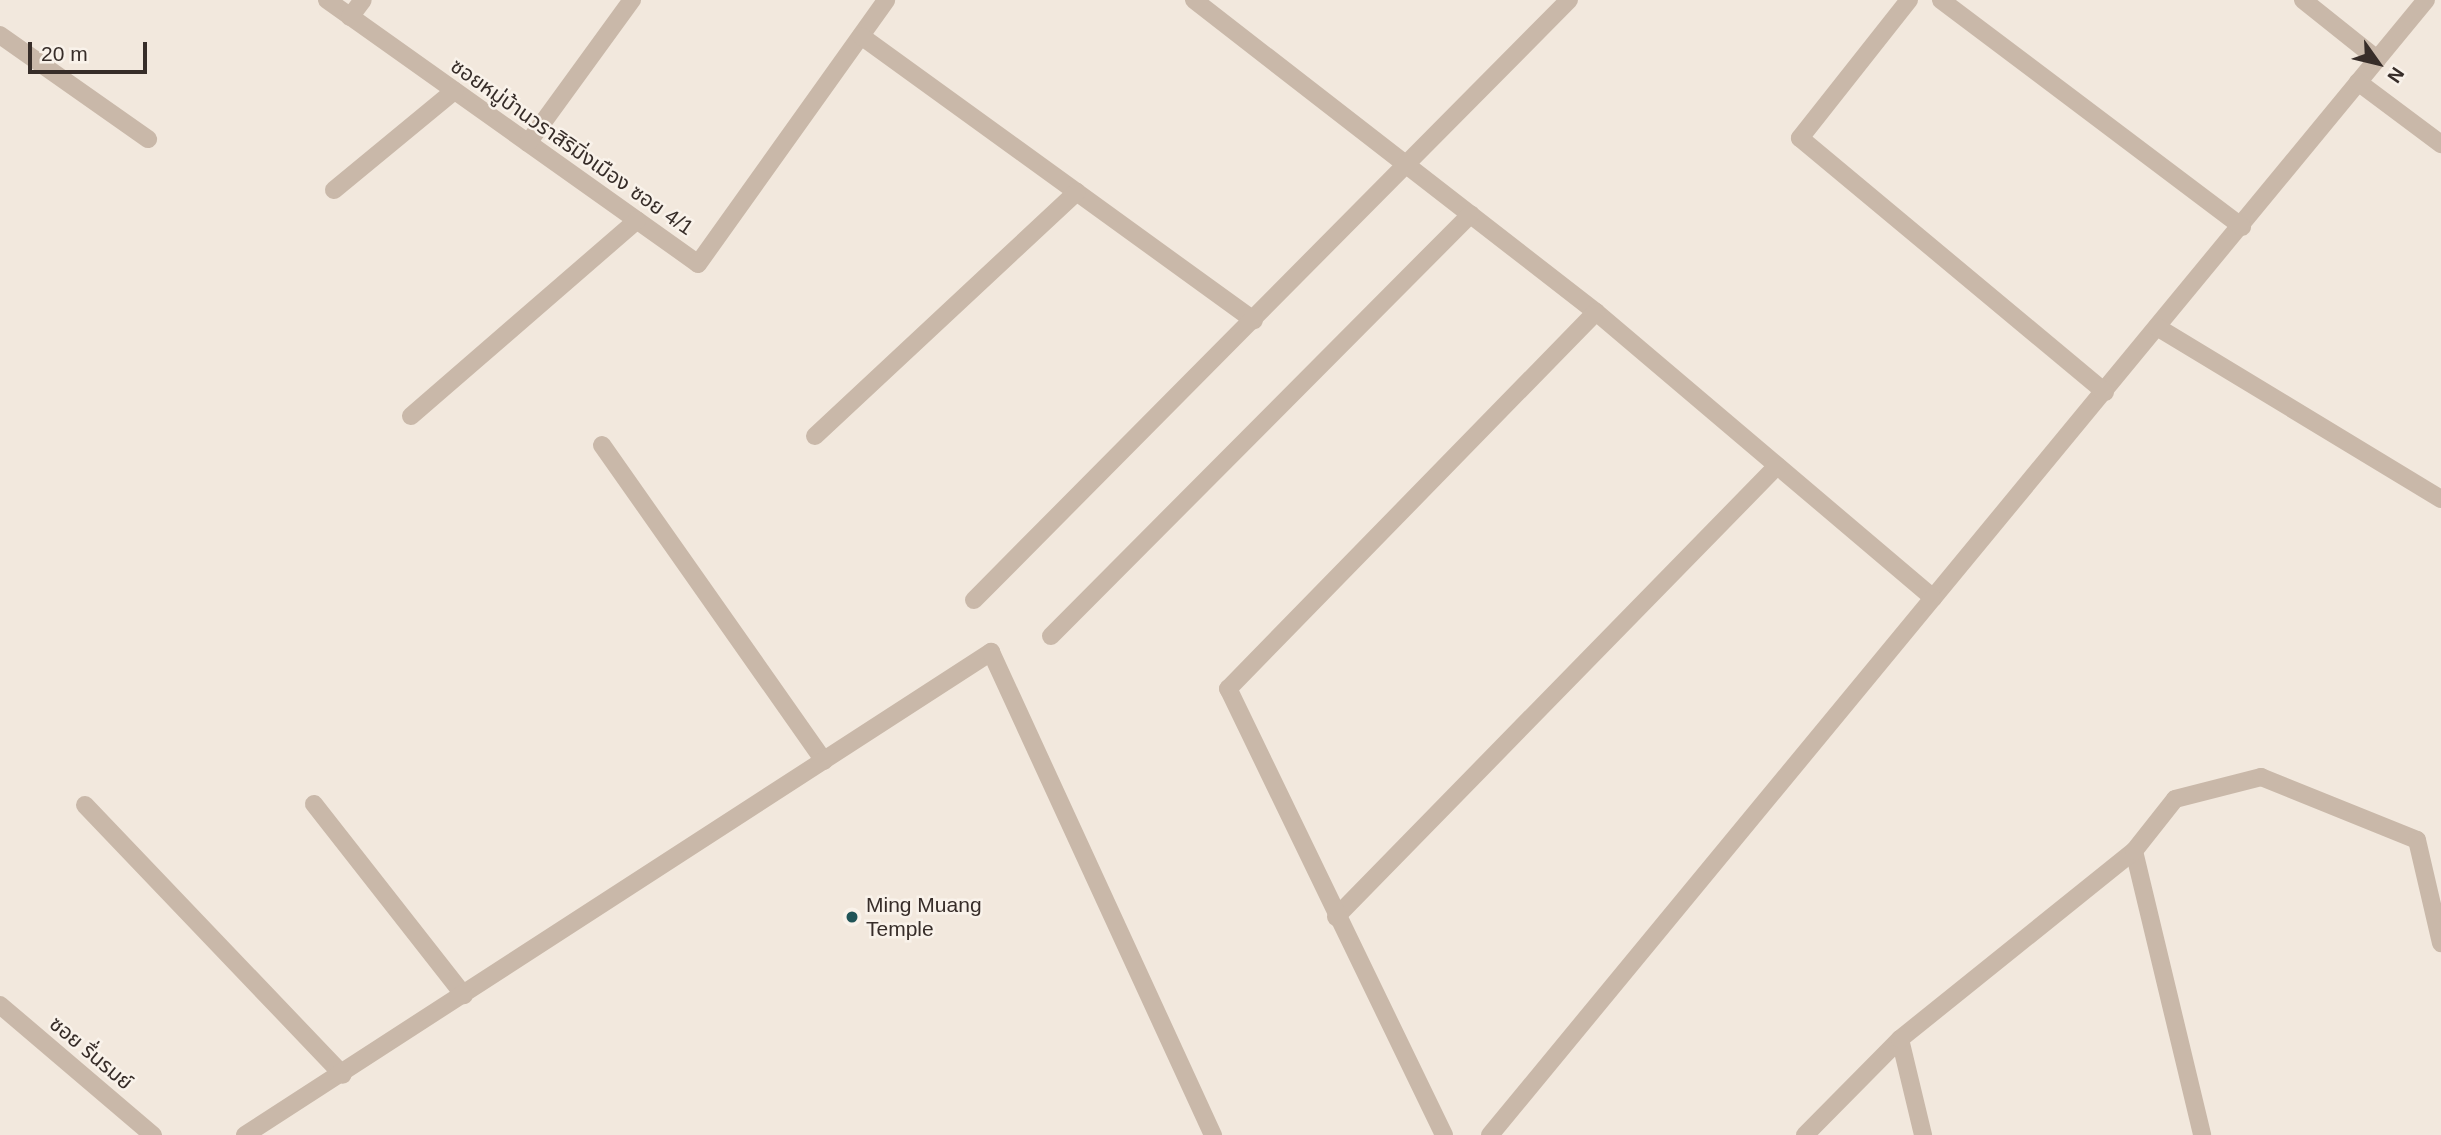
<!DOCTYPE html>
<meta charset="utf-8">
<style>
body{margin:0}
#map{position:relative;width:2441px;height:1135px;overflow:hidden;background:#f2e8dd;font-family:Arial,"Noto Sans Thai",sans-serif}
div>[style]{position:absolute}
.minor>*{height:18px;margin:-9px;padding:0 9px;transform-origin:9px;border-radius:9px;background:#c9b8a9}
.dots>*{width:19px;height:19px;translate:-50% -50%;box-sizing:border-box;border:4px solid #f9f2ea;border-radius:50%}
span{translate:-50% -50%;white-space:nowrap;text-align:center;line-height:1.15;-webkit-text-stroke:5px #f9f2ea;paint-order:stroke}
.street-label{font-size:21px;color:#372d29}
.poi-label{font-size:21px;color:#372d29}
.left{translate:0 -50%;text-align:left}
.north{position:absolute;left:2343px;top:28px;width:70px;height:70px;-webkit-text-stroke:5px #f9f2ea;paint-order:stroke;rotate:124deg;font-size:19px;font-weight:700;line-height:28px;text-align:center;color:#372d29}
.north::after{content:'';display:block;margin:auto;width:24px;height:32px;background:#372d29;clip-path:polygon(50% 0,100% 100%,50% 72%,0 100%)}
.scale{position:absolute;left:28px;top:42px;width:119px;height:32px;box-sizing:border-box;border:4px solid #372d29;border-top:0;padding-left:9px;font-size:21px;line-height:24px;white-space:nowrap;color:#372d29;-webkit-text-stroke:5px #f9f2ea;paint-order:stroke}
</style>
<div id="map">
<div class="minor">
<i style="left:327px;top:0;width:455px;rotate:35.4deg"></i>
<i style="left:698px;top:264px;width:324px;rotate:-54.5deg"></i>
<i style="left:1194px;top:0;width:509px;rotate:37.82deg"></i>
<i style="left:1596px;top:312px;width:442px;rotate:40.3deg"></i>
<i style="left:1933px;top:598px;width:775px;rotate:-50.5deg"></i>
<i style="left:1909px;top:0;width:176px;rotate:128.3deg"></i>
<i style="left:1800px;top:138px;width:397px;rotate:39.8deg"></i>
<i style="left:1941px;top:0;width:377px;rotate:37deg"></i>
<i style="left:2303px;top:0;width:95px;rotate:38.6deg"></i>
<i style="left:350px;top:17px;width:21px;rotate:-53deg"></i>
<i style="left:0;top:35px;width:181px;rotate:35.1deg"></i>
<i style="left:861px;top:36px;width:485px;rotate:35.9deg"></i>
<i style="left:2358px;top:82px;width:104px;rotate:36.8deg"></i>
<i style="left:528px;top:143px;width:177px;rotate:-54deg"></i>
<i style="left:334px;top:190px;width:156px;rotate:-39.5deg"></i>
<i style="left:2157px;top:327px;width:332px;rotate:31.2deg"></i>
<i style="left:411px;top:416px;width:299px;rotate:-40.9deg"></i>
<i style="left:815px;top:436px;width:358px;rotate:-43deg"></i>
<i style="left:602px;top:445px;width:386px;rotate:54.9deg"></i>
<i style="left:974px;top:600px;width:845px;rotate:-45.24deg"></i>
<i style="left:1051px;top:636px;width:595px;rotate:-45.14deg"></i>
<i style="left:314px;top:804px;width:243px;rotate:51.9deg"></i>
<i style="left:85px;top:805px;width:373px;rotate:46.3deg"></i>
<i style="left:2134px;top:851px;width:292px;rotate:76.5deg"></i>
<i style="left:1336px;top:917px;width:631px;rotate:-45.64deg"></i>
<i style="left:0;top:1005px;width:201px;rotate:40.4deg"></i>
<i style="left:1900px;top:1039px;width:99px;rotate:76.5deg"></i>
<i style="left:245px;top:1135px;width:889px;rotate:-32.92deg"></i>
<i style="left:991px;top:652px;width:532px;rotate:65.32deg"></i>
<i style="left:1444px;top:1135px;width:496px;rotate:-115.8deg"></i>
<i style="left:1228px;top:689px;width:527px;rotate:-45.69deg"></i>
<i style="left:1490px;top:1135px;width:696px;rotate:-50.48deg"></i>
<i style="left:1805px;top:1135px;width:135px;rotate:-45.3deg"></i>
<i style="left:1900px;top:1039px;width:300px;rotate:-38.8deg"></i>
<i style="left:2134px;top:851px;width:66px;rotate:-51.7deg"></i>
<i style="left:2175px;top:799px;width:89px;rotate:-14.3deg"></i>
<i style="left:2261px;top:777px;width:168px;rotate:22deg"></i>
<i style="left:2417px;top:840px;width:106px;rotate:76.9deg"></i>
</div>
<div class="dots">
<i style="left:852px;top:917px;background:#205457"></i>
</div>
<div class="street-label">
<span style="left:572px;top:147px;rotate:35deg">ซอยหมู่บ้านวราสิริมิ่งเมือง ซอย 4/1</span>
<span style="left:91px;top:1053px;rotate:40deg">ซอย รื่นรมย์</span>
</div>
<div class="poi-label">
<span class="left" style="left:866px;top:917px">Ming Muang<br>Temple</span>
</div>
<div class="north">N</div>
<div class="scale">20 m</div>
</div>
